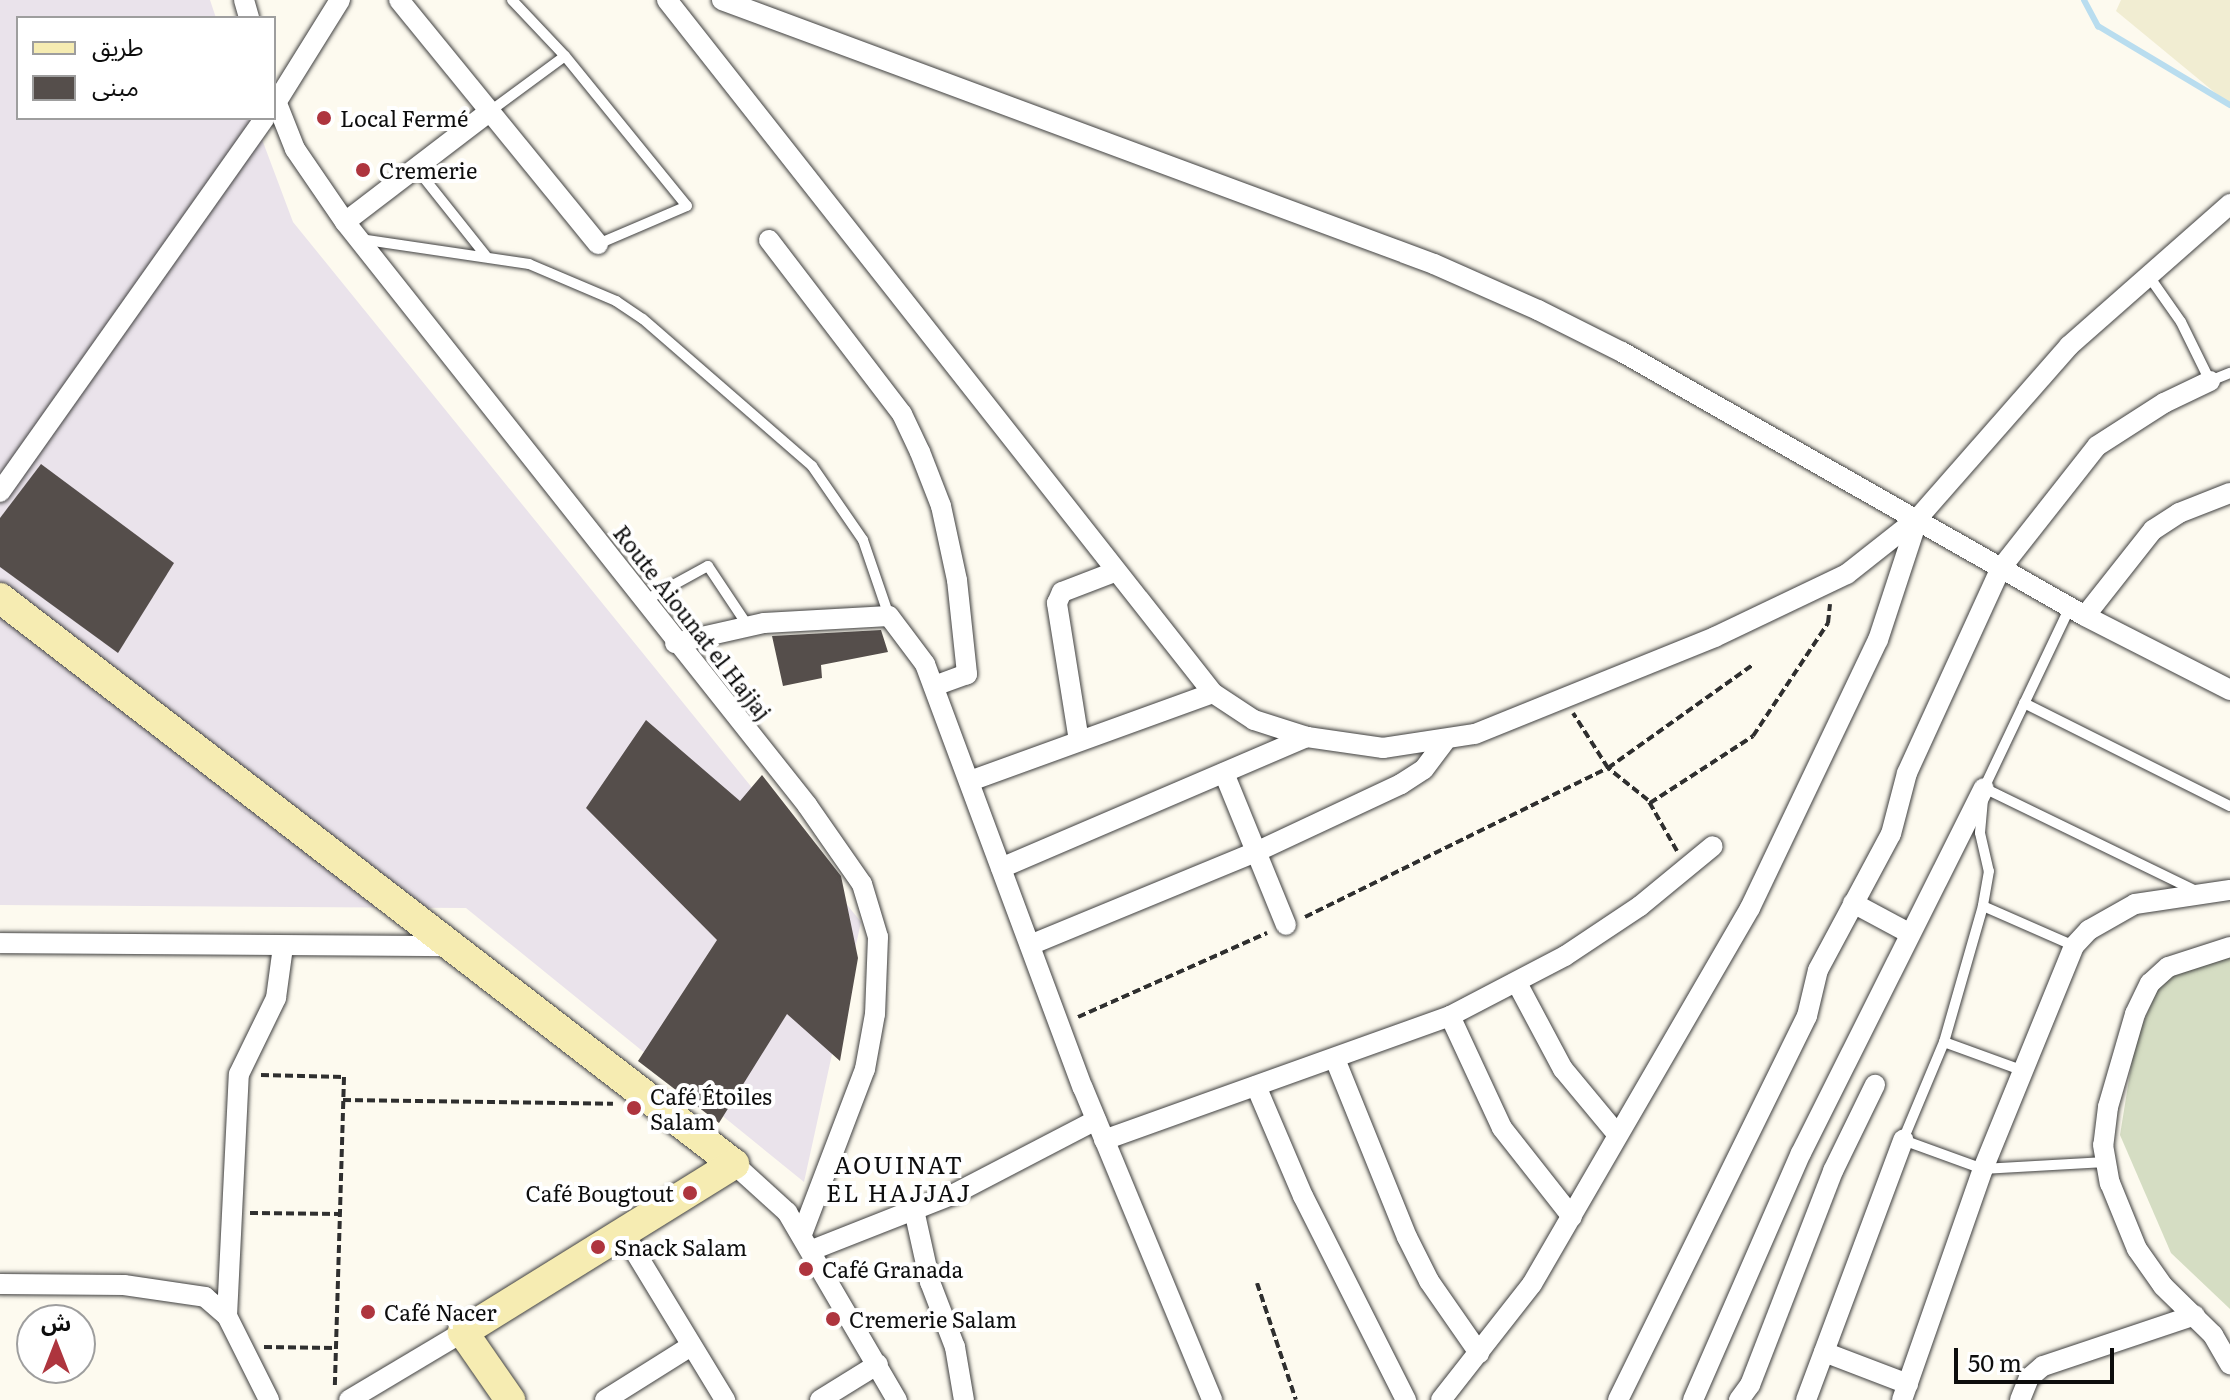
<!DOCTYPE html>
<meta charset="utf-8">
<style>
body{margin:0}
#map{position:relative;width:2230px;height:1400px;overflow:hidden;background:#fdfaef;font-family:Literata,"Noto Sans Arabic",serif}
div>[style]{position:absolute}
.industrial>*{inset:0;background:#eae3eb}
.farmland>*{inset:0;background:#f1edd2}
.cemetery>*{inset:0;background:#d5ddc3}
.stream>*{height:6px;margin:-3px;padding:0 3px;transform-origin:3px;border-radius:3px;background:#b9ddef}
.building>*{inset:0;background:#554e4b}
.path>*{height:4px;margin-top:-2px;transform-origin:0;background:repeating-linear-gradient(90deg,#2f2f2f 0 8px,transparent 0 12px)}
.roads{filter:drop-shadow(0 0 2px #404040) drop-shadow(0 0 2px #404040)}
.lane>*{height:10px;margin:-5px;padding:0 5px;transform-origin:5px;border-radius:5px;background:#fff}
.street>*{height:20px;margin:-10px;padding:0 10px;transform-origin:10px;border-radius:10px;background:#fff}
.secondary>*{height:30px;margin:-15px;padding:0 15px;transform-origin:15px;border-radius:15px;background:#f6ecb2}
.dots>*{width:22px;height:22px;translate:-50% -50%;box-sizing:border-box;border:4px solid #fff;border-radius:50%}
span{translate:-50% -50%;white-space:nowrap;text-align:center;line-height:1.15;-webkit-text-stroke:8px #fff;paint-order:stroke}
.poi-label{font-size:22px;color:#0d0d0d}
.left{translate:0 -50%;text-align:left}
.right{translate:-100% -50%;text-align:right}
.street-label{font-size:22px;color:#0d0d0d}
.neighbourhood-label{font-size:24px;color:#0d0d0d;letter-spacing:2px}
.legend{position:absolute;left:16px;top:16px;width:260px;height:104px;box-sizing:border-box;background:#fff;border:2px solid #9e9e9e;margin:0;padding:10px 14px;list-style:none;font-size:24px;color:#0d0d0d}
.legend li{display:flex;align-items:center;gap:16px;height:40px}
.legend b{width:40px;border:2px solid #9e9e9e}
.north{position:absolute;left:16px;top:1304px;width:80px;height:80px;box-sizing:border-box;background:#fff;border:2px solid #9e9e9e;border-radius:50%;rotate:0deg;font-size:22px;font-weight:700;line-height:32px;text-align:center;color:#0d0d0d}
.north::after{content:'';display:block;margin:auto;width:28px;height:36px;background:#ae353e;clip-path:polygon(50% 0,100% 100%,50% 72%,0 100%)}
.scale{position:absolute;left:1954px;top:1348px;width:160px;height:36px;box-sizing:border-box;border:4px solid #0d0d0d;border-top:0;padding-left:10px;font-size:24px;line-height:28px;white-space:nowrap;color:#0d0d0d;-webkit-text-stroke:6px #fff;paint-order:stroke}
</style>
<div id="map">
<div class="industrial">
<i style="clip-path:polygon(0 0,210px 0,216px 18px,18px 18px,18px 118px,254px 118px,293px 222px,861px 922px,804px 1182px,466px 908px,0 905px)"></i>
</div>
<div class="farmland">
<i style="clip-path:polygon(2121px 0,2230px 0,2230px 105px,2116px 11px)"></i>
</div>
<div class="cemetery">
<i style="clip-path:polygon(2230px 943px,2230px 1309px,2171px 1253px,2120px 1135px,2135px 1042px,2169px 963px)"></i>
</div>
<div class="stream">
<i style="left:2084px;top:0;width:30px;rotate:62deg"></i>
<i style="left:2098px;top:26px;width:154px;rotate:30.9deg"></i>
</div>
<div class="building">
<i style="clip-path:polygon(41px 464px,174px 563px,118px 653px,0 567px,0 518px)"></i>
<i style="clip-path:polygon(881px 630px,888px 652px,821px 665px,822px 678px,783px 686px,772px 636px)"></i>
<i style="clip-path:polygon(646px 720px,740px 801px,762px 775px,841px 876px,858px 958px,840px 1061px,787px 1014px,719px 1123px,638px 1061px,717px 940px,586px 808px)"></i>
</div>
<div class="path">
<i style="left:1650px;top:803px;width:123px;rotate:-33deg"></i>
<i style="left:1753px;top:736px;width:136px;rotate:-56.4deg"></i>
<i style="left:1828px;top:623px;width:19px;rotate:-84deg"></i>
<i style="left:1677px;top:851px;width:59px;rotate:-119.6deg"></i>
<i style="left:1648px;top:800px;width:51px;rotate:-141.3deg"></i>
<i style="left:1608px;top:768px;width:179px;rotate:-35.5deg"></i>
<i style="left:1305px;top:917px;width:338px;rotate:-26.2deg"></i>
<i style="left:1608px;top:768px;width:65px;rotate:-122.5deg"></i>
<i style="left:1078px;top:1017px;width:207px;rotate:-24deg"></i>
<i style="left:261px;top:1075px;width:83px;rotate:1.4deg"></i>
<i style="left:344px;top:1077px;width:309px;rotate:91.7deg"></i>
<i style="left:343px;top:1100px;width:270px;rotate:0.8deg"></i>
<i style="left:250px;top:1213px;width:90px;rotate:0.6deg"></i>
<i style="left:1257px;top:1283px;width:123px;rotate:71.6deg"></i>
<i style="left:264px;top:1347px;width:71px;rotate:0.8deg"></i>
</div>
<div class="roads">
<div class="lane">
<i style="left:512px;top:0;width:77px;rotate:46.6deg"></i>
<i style="left:489px;top:112px;width:94px;rotate:-36.4deg"></i>
<i style="left:565px;top:56px;width:193px;rotate:50.9deg"></i>
<i style="left:687px;top:206px;width:97px;rotate:156.9deg"></i>
<i style="left:416px;top:168px;width:112px;rotate:51.5deg"></i>
<i style="left:360px;top:239px;width:171px;rotate:8.4deg"></i>
<i style="left:529px;top:264px;width:95px;rotate:23deg"></i>
<i style="left:616px;top:301px;width:32px;rotate:34deg"></i>
<i style="left:643px;top:319px;width:224px;rotate:41deg"></i>
<i style="left:812px;top:466px;width:90px;rotate:55.4deg"></i>
<i style="left:863px;top:540px;width:80px;rotate:71.1deg"></i>
<i style="left:2148px;top:275px;width:57px;rotate:54.9deg"></i>
<i style="left:2181px;top:322px;width:66px;rotate:63.8deg"></i>
<i style="left:2210px;top:381px;width:22px;rotate:-22deg"></i>
<i style="left:644px;top:601px;width:73px;rotate:-28.7deg"></i>
<i style="left:708px;top:566px;width:72px;rotate:56.3deg"></i>
<i style="left:2070px;top:607px;width:200px;rotate:115.4deg"></i>
<i style="left:1984px;top:788px;width:45px;rotate:95.1deg"></i>
<i style="left:1980px;top:833px;width:39px;rotate:77deg"></i>
<i style="left:1989px;top:871px;width:36px;rotate:100deg"></i>
<i style="left:1983px;top:906px;width:99px;rotate:23.7deg"></i>
<i style="left:2024px;top:703px;width:230px;rotate:26.6deg"></i>
<i style="left:1984px;top:788px;width:238px;rotate:25.9deg"></i>
<i style="left:1983px;top:906px;width:141px;rotate:106deg"></i>
<i style="left:1944px;top:1042px;width:106px;rotate:112.7deg"></i>
<i style="left:1903px;top:1140px;width:85px;rotate:19.9deg"></i>
<i style="left:1983px;top:1169px;width:122px;rotate:-3.3deg"></i>
<i style="left:1944px;top:1042px;width:82px;rotate:20deg"></i>
</div>
<div class="street">
<i style="left:244px;top:0;width:19px;rotate:74deg"></i>
<i style="left:399px;top:0;width:315px;rotate:50.8deg"></i>
<i style="left:667px;top:0;width:882px;rotate:51.77deg"></i>
<i style="left:1213px;top:693px;width:49px;rotate:33.4deg"></i>
<i style="left:1254px;top:720px;width:56px;rotate:17.8deg"></i>
<i style="left:1307px;top:737px;width:77px;rotate:8.2deg"></i>
<i style="left:1383px;top:748px;width:93px;rotate:-8.7deg"></i>
<i style="left:1475px;top:734px;width:259px;rotate:-22deg"></i>
<i style="left:1715px;top:637px;width:146px;rotate:-25.5deg"></i>
<i style="left:1847px;top:574px;width:90px;rotate:-38.3deg"></i>
<i style="left:1918px;top:518px;width:229px;rotate:-48.7deg"></i>
<i style="left:2069px;top:346px;width:215px;rotate:-41.4deg"></i>
<i style="left:722px;top:0;width:759px;rotate:20.34deg"></i>
<i style="left:1434px;top:264px;width:114px;rotate:23.9deg"></i>
<i style="left:1538px;top:310px;width:94px;rotate:26.6deg"></i>
<i style="left:1622px;top:352px;width:533px;rotate:29.69deg"></i>
<i style="left:2085px;top:616px;width:163px;rotate:27deg"></i>
<i style="left:274px;top:96px;width:57px;rotate:68.4deg"></i>
<i style="left:295px;top:149px;width:88px;rotate:55.6deg"></i>
<i style="left:345px;top:222px;width:744px;rotate:51.6deg"></i>
<i style="left:807px;top:805px;width:96px;rotate:55.2deg"></i>
<i style="left:862px;top:884px;width:55px;rotate:73.2deg"></i>
<i style="left:878px;top:937px;width:77px;rotate:92.2deg"></i>
<i style="left:875px;top:1014px;width:56px;rotate:100.3deg"></i>
<i style="left:865px;top:1069px;width:177px;rotate:110.9deg"></i>
<i style="left:274px;top:106px;width:125px;rotate:-58.1deg"></i>
<i style="left:345px;top:222px;width:181px;rotate:-37.4deg"></i>
<i style="left:769px;top:240px;width:219px;rotate:52.6deg"></i>
<i style="left:902px;top:414px;width:42px;rotate:64.7deg"></i>
<i style="left:920px;top:452px;width:58px;rotate:68.7deg"></i>
<i style="left:941px;top:506px;width:76px;rotate:77.8deg"></i>
<i style="left:957px;top:580px;width:95px;rotate:83.9deg"></i>
<i style="left:967px;top:674px;width:33px;rotate:160deg"></i>
<i style="left:0;top:492px;width:458px;rotate:-54.7deg"></i>
<i style="left:2085px;top:616px;width:110px;rotate:-51.7deg"></i>
<i style="left:2153px;top:530px;width:31px;rotate:-33deg"></i>
<i style="left:2179px;top:513px;width:55px;rotate:-21.4deg"></i>
<i style="left:675px;top:643px;width:91px;rotate:-12.7deg"></i>
<i style="left:764px;top:623px;width:125px;rotate:-3.2deg"></i>
<i style="left:889px;top:616px;width:60px;rotate:53.1deg"></i>
<i style="left:925px;top:664px;width:452px;rotate:69.6deg"></i>
<i style="left:1083px;top:1088px;width:338px;rotate:67.5deg"></i>
<i style="left:1079px;top:741px;width:140px;rotate:-99.1deg"></i>
<i style="left:1057px;top:603px;width:12px;rotate:-66deg"></i>
<i style="left:1062px;top:592px;width:56px;rotate:-21deg"></i>
<i style="left:1224px;top:773px;width:164px;rotate:67.8deg"></i>
<i style="left:970px;top:781px;width:258px;rotate:-19.9deg"></i>
<i style="left:1001px;top:868px;width:333px;rotate:-23.2deg"></i>
<i style="left:1853px;top:903px;width:64px;rotate:28.2deg"></i>
<i style="left:0;top:943px;width:451px;rotate:0.4deg"></i>
<i style="left:1030px;top:945px;width:244px;rotate:-22.4deg"></i>
<i style="left:1256px;top:852px;width:160px;rotate:-25.1deg"></i>
<i style="left:1401px;top:784px;width:27px;rotate:-33deg"></i>
<i style="left:1424px;top:769px;width:34px;rotate:-53deg"></i>
<i style="left:2230px;top:947px;width:65px;rotate:162.1deg"></i>
<i style="left:2168px;top:967px;width:24px;rotate:138deg"></i>
<i style="left:2150px;top:983px;width:34px;rotate:116deg"></i>
<i style="left:2135px;top:1014px;width:97px;rotate:106.2deg"></i>
<i style="left:2108px;top:1107px;width:38px;rotate:97deg"></i>
<i style="left:2103px;top:1145px;width:39px;rotate:80deg"></i>
<i style="left:2110px;top:1183px;width:71px;rotate:67.8deg"></i>
<i style="left:2137px;top:1249px;width:45px;rotate:54.9deg"></i>
<i style="left:2163px;top:1286px;width:70px;rotate:44.4deg"></i>
<i style="left:2213px;top:1335px;width:34px;rotate:60deg"></i>
<i style="left:1517px;top:983px;width:98px;rotate:61.9deg"></i>
<i style="left:1563px;top:1069px;width:85px;rotate:50.3deg"></i>
<i style="left:1450px;top:1016px;width:123px;rotate:65.1deg"></i>
<i style="left:1502px;top:1128px;width:113px;rotate:51.8deg"></i>
<i style="left:1335px;top:1059px;width:192px;rotate:68deg"></i>
<i style="left:1407px;top:1237px;width:49px;rotate:63.4deg"></i>
<i style="left:1429px;top:1281px;width:88px;rotate:55.2deg"></i>
<i style="left:1256px;top:1086px;width:120px;rotate:66.9deg"></i>
<i style="left:1303px;top:1196px;width:229px;rotate:63.2deg"></i>
<i style="left:1104px;top:1140px;width:368px;rotate:-19.7deg"></i>
<i style="left:1450px;top:1016px;width:130px;rotate:-27.6deg"></i>
<i style="left:1565px;top:956px;width:90px;rotate:-33.7deg"></i>
<i style="left:1640px;top:906px;width:94px;rotate:-39.4deg"></i>
<i style="left:734px;top:1164px;width:72px;rotate:42.2deg"></i>
<i style="left:787px;top:1212px;width:218px;rotate:59.7deg"></i>
<i style="left:914px;top:1210px;width:74px;rotate:77.5deg"></i>
<i style="left:930px;top:1282px;width:70px;rotate:69deg"></i>
<i style="left:955px;top:1347px;width:54px;rotate:80.4deg"></i>
<i style="left:623px;top:1232px;width:197px;rotate:58.7deg"></i>
<i style="left:812px;top:1250px;width:153px;rotate:-21.5deg"></i>
<i style="left:954px;top:1194px;width:160px;rotate:-27.5deg"></i>
<i style="left:0;top:1284px;width:124px;rotate:0.5deg"></i>
<i style="left:124px;top:1285px;width:82px;rotate:8.4deg"></i>
<i style="left:205px;top:1297px;width:29px;rotate:41deg"></i>
<i style="left:227px;top:1316px;width:94px;rotate:63.4deg"></i>
<i style="left:227px;top:1316px;width:242px;rotate:-87.2deg"></i>
<i style="left:239px;top:1074px;width:85px;rotate:-64deg"></i>
<i style="left:276px;top:998px;width:51px;rotate:-82.2deg"></i>
<i style="left:1824px;top:1352px;width:90px;rotate:20.9deg"></i>
<i style="left:349px;top:1400px;width:133px;rotate:-30.8deg"></i>
<i style="left:605px;top:1400px;width:102px;rotate:-32.1deg"></i>
<i style="left:820px;top:1400px;width:68px;rotate:-31.8deg"></i>
<i style="left:1441px;top:1400px;width:147px;rotate:-51.9deg"></i>
<i style="left:1532px;top:1284px;width:435px;rotate:-59.9deg"></i>
<i style="left:1750px;top:908px;width:297px;rotate:-64.5deg"></i>
<i style="left:1878px;top:640px;width:128px;rotate:-71.8deg"></i>
<i style="left:1618px;top:1400px;width:428px;rotate:-63.8deg"></i>
<i style="left:1807px;top:1016px;width:47px;rotate:-76.6deg"></i>
<i style="left:1818px;top:970px;width:154px;rotate:-61.8deg"></i>
<i style="left:1891px;top:834px;width:63px;rotate:-75.3deg"></i>
<i style="left:1907px;top:773px;width:226px;rotate:-65.4deg"></i>
<i style="left:2001px;top:568px;width:155px;rotate:-51.8deg"></i>
<i style="left:2097px;top:446px;width:80px;rotate:-32.7deg"></i>
<i style="left:2164px;top:403px;width:51px;rotate:-25.6deg"></i>
<i style="left:1693px;top:1400px;width:270px;rotate:-66.4deg"></i>
<i style="left:1801px;top:1153px;width:408px;rotate:-63.4deg"></i>
<i style="left:1739px;top:1400px;width:19px;rotate:-54deg"></i>
<i style="left:1750px;top:1385px;width:230px;rotate:-68.8deg"></i>
<i style="left:1833px;top:1171px;width:96px;rotate:-64deg"></i>
<i style="left:1806px;top:1400px;width:278px;rotate:-69.5deg"></i>
<i style="left:1902px;top:1400px;width:245px;rotate:-70.7deg"></i>
<i style="left:1983px;top:1169px;width:241px;rotate:-67.8deg"></i>
<i style="left:2074px;top:946px;width:22px;rotate:-47deg"></i>
<i style="left:2089px;top:930px;width:53px;rotate:-29.5deg"></i>
<i style="left:2135px;top:904px;width:96px;rotate:-8.4deg"></i>
<i style="left:2020px;top:1400px;width:24px;rotate:-68deg"></i>
<i style="left:2029px;top:1378px;width:18px;rotate:-41deg"></i>
<i style="left:2043px;top:1366px;width:160px;rotate:-18.5deg"></i>
</div>
<div class="secondary">
<i style="left:0;top:598px;width:927px;rotate:37.64deg"></i>
<i style="left:734px;top:1164px;width:319px;rotate:148.2deg"></i>
<i style="left:463px;top:1332px;width:83px;rotate:55.3deg"></i>
</div>
</div>
<div class="dots">
<i style="left:324px;top:118px;background:#ae353e"></i>
<i style="left:363px;top:170px;background:#ae353e"></i>
<i style="left:634px;top:1108px;background:#ae353e"></i>
<i style="left:690px;top:1193px;background:#ae353e"></i>
<i style="left:598px;top:1247px;background:#ae353e"></i>
<i style="left:806px;top:1269px;background:#ae353e"></i>
<i style="left:368px;top:1312px;background:#ae353e"></i>
<i style="left:833px;top:1319px;background:#ae353e"></i>
</div>
<div class="poi-label">
<span class="left" style="left:340px;top:118px">Local Fermé</span>
<span class="left" style="left:379px;top:170px">Cremerie</span>
<span class="left" style="left:650px;top:1108px">Café Étoiles<br>Salam</span>
<span class="right" style="left:674px;top:1193px">Café Bougtout</span>
<span class="left" style="left:614px;top:1247px">Snack Salam</span>
<span class="left" style="left:822px;top:1269px">Café Granada</span>
<span class="left" style="left:384px;top:1312px">Café Nacer</span>
<span class="left" style="left:849px;top:1319px">Cremerie Salam</span>
</div>
<div class="street-label">
<span style="left:693px;top:622px;rotate:52deg">Route Aiounat el Hajjaj</span>
</div>
<div class="neighbourhood-label">
<span style="left:899px;top:1178px">AOUINAT<br>EL HAJJAJ</span>
</div>
<ul class="legend">
<li><b style="height:10px;background:#f6ecb2"></b>طريق</li>
<li><b style="height:22px;background:#554e4b"></b>مبنى</li>
</ul>
<div class="north">ش</div>
<div class="scale">50 m</div>
</div>
